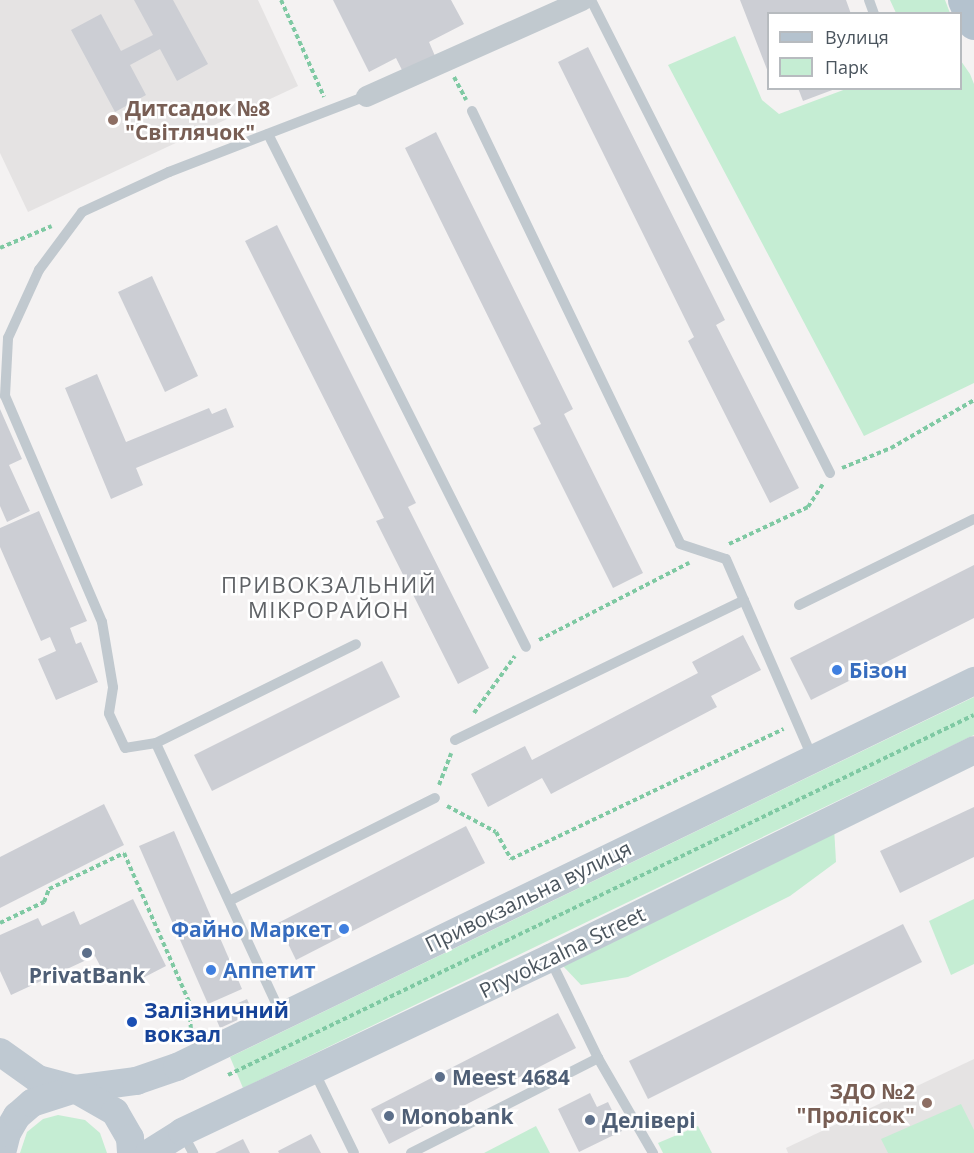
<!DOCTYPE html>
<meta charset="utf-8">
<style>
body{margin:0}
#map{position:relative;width:974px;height:1153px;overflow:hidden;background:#f4f2f2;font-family:"Open Sans",sans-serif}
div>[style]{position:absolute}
.education>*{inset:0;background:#e5e3e3}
.green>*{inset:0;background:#c5edd3}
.building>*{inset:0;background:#ccced4}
.path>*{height:4px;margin-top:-2px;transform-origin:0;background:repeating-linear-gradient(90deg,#7fc9a3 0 4.5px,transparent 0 7.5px)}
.lane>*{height:10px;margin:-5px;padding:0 5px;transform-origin:5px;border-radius:5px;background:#c1c9cf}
.street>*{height:21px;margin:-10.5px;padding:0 10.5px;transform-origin:10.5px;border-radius:10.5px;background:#c1c9cf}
.secondary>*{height:28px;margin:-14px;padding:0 14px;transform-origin:14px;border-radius:14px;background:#bfc9d2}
.primary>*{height:33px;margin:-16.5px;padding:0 16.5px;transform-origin:16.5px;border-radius:16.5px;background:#b4c2ce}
.dots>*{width:16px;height:16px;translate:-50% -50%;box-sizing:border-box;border:3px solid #fff;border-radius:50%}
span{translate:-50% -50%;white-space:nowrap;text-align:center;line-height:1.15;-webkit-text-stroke:5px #fff;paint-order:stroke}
.education-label{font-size:21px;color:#785e54;font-weight:700}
.left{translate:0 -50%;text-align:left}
.right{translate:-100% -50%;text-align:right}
.shop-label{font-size:21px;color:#366cbe;font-weight:700}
.street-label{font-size:21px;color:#4b555e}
.service-label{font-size:21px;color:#4e5e75;font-weight:700}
.transit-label{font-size:21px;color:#164399;font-weight:700}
.neighbourhood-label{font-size:22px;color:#5f6266;letter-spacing:1.5px}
.legend{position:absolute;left:767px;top:12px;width:195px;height:78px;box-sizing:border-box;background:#fff;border:2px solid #b7bbbf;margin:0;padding:8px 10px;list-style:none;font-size:18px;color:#4b555e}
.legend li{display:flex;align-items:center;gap:12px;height:30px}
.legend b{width:30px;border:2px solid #b7bbbf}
</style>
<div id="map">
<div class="education">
<i style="clip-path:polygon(0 0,258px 0,298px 86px,28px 212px,0 153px)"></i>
<i style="clip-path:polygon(974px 1059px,974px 1153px,788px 1153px,786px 1148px)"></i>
</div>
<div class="green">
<i style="clip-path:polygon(890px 0,945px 0,950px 13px,896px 13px)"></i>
<i style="clip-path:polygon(735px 36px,762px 100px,779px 114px,846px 89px,960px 88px,961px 61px,970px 74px,974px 84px,974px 383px,864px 436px,668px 65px)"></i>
<i style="clip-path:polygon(974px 697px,974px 735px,243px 1088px,230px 1057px)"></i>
<i style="clip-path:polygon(834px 827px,836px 862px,790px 896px,628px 977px,581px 985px,563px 966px)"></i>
<i style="clip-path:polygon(974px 899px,974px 964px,951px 975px,929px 921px)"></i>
<i style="clip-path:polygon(961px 1104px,974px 1130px,974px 1153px,888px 1153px,881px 1139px)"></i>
<i style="clip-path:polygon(58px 1115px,85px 1120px,100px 1133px,107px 1153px,20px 1153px,27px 1132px,43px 1119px)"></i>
<i style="clip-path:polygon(536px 1126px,550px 1153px,484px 1153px)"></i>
<i style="clip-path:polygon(698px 1126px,712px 1153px,663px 1153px,658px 1143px)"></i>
</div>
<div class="building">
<i style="clip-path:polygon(134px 0,173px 0,208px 64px,177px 81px,160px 49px,130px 65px,146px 95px,115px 112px,71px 30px,101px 14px,121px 51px,153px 35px)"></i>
<i style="clip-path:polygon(333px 0,451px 0,464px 24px,429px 42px,435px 56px,403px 72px,396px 58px,369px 72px)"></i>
<i style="clip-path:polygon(740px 0,846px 0,851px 14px,768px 14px,768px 72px)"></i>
<i style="clip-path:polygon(588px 47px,725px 320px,716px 325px,799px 488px,770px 503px,688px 341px,694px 337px,558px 62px)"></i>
<i style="clip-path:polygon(798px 88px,835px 88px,835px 89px,803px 101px)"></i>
<i style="clip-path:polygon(436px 132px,573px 409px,564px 414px,643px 573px,613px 588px,533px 428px,541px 424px,405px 148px)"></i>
<i style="clip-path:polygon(277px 225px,416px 503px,408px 507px,489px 668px,458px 684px,376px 521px,384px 518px,245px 241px)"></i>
<i style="clip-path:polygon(152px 276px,198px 376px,165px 392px,118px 292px)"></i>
<i style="clip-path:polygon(97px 374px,126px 442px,209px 408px,212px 414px,226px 408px,234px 427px,136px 468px,143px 485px,111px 499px,65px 388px)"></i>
<i style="clip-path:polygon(0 409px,22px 459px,9px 465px,30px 511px,7px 522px,0 506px)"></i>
<i style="clip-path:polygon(39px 511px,87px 621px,70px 628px,76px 644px,81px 642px,98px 682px,56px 700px,38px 659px,56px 651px,50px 637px,41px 641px,0 547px,0 528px)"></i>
<i style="clip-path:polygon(974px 565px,974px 618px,811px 700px,790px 658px)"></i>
<i style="clip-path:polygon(743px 635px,761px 670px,711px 696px,717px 707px,551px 794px,542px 778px,488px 807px,471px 774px,525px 746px,532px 760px,698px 673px,692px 662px)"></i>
<i style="clip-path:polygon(382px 661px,400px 697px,212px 791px,194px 755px)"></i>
<i style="clip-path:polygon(104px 804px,124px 845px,0 908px,0 857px)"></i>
<i style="clip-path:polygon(974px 807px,974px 857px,900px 893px,880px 851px)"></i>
<i style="clip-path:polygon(466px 826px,485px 863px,296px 960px,278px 923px)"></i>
<i style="clip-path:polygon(174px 831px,242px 989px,208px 1004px,139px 846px)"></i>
<i style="clip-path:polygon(133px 899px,166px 966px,133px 983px,129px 974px,109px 983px,95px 956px,11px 995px,0 971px,0 935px,38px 918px,42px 926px,74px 911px,80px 925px)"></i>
<i style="clip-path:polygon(903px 924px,922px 962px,648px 1099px,629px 1061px)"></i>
<i style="clip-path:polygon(247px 999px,253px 1013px,220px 1028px,214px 1014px)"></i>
<i style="clip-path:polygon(558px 1013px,576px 1048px,389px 1144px,371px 1109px)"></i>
<i style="clip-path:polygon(590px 1093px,597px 1107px,608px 1102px,622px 1131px,579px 1152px,558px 1109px)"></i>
<i style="clip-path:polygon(311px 1134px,321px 1153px,279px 1153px,278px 1151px)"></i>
<i style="clip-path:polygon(243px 1139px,250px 1153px,215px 1153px)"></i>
</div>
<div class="path">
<i style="left:281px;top:0;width:106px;rotate:66.1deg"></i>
<i style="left:454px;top:77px;width:26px;rotate:62deg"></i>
<i style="left:0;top:248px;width:56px;rotate:-22.9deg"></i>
<i style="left:842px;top:468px;width:53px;rotate:-22.2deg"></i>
<i style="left:891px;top:448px;width:96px;rotate:-30deg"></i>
<i style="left:729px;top:544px;width:87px;rotate:-25.1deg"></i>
<i style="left:808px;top:507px;width:27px;rotate:-57deg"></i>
<i style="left:539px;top:640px;width:169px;rotate:-27.2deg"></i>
<i style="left:474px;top:713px;width:70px;rotate:-54.3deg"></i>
<i style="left:439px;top:785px;width:34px;rotate:-69deg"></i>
<i style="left:447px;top:806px;width:55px;rotate:28deg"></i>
<i style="left:496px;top:832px;width:31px;rotate:61deg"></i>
<i style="left:511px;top:859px;width:302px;rotate:-25.5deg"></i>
<i style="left:0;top:923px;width:49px;rotate:-25.5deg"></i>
<i style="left:44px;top:902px;width:14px;rotate:-69deg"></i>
<i style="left:49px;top:889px;width:83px;rotate:-25.6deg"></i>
<i style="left:124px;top:853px;width:163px;rotate:66.4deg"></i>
<i style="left:189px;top:1002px;width:27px;rotate:86deg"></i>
<i style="left:228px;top:1075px;width:828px;rotate:-25.76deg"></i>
</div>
<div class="lane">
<i style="left:591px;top:0;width:530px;rotate:63.19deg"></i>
<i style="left:869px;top:0;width:15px;rotate:70deg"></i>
<i style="left:472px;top:111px;width:480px;rotate:64.3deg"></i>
<i style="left:680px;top:544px;width:48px;rotate:18.1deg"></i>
<i style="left:726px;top:559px;width:216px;rotate:66.5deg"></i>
<i style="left:268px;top:134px;width:574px;rotate:63.3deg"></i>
<i style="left:799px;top:605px;width:195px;rotate:-26.2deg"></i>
<i style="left:455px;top:740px;width:321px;rotate:-25.8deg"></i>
<i style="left:156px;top:743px;width:223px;rotate:-26.3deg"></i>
<i style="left:231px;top:900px;width:228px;rotate:-26.6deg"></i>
<i style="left:550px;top:959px;width:110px;rotate:64.1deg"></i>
<i style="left:598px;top:1058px;width:110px;rotate:59.9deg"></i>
<i style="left:281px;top:1014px;width:298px;rotate:-114.8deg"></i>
<i style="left:156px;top:743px;width:31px;rotate:171deg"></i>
<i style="left:125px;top:748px;width:38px;rotate:-115deg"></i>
<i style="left:109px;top:713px;width:26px;rotate:-81deg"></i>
<i style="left:113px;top:687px;width:66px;rotate:-99.6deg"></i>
<i style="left:102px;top:622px;width:246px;rotate:-113.2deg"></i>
<i style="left:5px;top:396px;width:58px;rotate:-87deg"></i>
<i style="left:8px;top:338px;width:75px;rotate:-65.5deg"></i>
<i style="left:39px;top:270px;width:72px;rotate:-53.4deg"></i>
<i style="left:82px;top:212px;width:96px;rotate:-24.7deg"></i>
<i style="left:169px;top:172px;width:211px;rotate:-21.1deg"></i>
<i style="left:314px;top:1071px;width:91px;rotate:64deg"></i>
<i style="left:182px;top:1132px;width:24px;rotate:62deg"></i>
<i style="left:411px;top:1153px;width:210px;rotate:-26.9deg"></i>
</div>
<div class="street">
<i style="left:366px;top:96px;width:236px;rotate:-24deg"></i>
</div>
<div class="secondary">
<i style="left:0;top:1052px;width:47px;rotate:35.4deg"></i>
<i style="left:38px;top:1079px;width:38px;rotate:15deg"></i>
<i style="left:75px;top:1089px;width:62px;rotate:-7.5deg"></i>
<i style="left:136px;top:1081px;width:43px;rotate:-18.9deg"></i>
<i style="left:177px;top:1067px;width:886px;rotate:-25.84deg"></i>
<i style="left:2px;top:1153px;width:21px;rotate:-76deg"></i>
<i style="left:7px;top:1133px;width:20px;rotate:-60deg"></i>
<i style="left:17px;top:1116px;width:20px;rotate:-41deg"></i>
<i style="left:32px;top:1103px;width:45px;rotate:-18deg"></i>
<i style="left:75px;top:1089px;width:46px;rotate:29.9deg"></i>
<i style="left:115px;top:1112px;width:30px;rotate:60deg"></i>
<i style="left:130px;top:1138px;width:15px;rotate:86deg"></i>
<i style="left:149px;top:1153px;width:39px;rotate:-32deg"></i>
<i style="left:182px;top:1132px;width:407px;rotate:-25.3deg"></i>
<i style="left:550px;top:958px;width:472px;rotate:-26.1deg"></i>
</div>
<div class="primary">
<i style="left:964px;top:0;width:25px;rotate:67deg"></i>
</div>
<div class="dots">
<i style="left:113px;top:120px;background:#8d6e63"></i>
<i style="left:837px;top:670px;background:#3f7fe0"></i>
<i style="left:344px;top:929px;background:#3f7fe0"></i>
<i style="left:87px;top:953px;background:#5c6f8a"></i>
<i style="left:211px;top:970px;background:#3f7fe0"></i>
<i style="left:132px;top:1022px;background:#1a4fb4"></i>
<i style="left:440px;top:1077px;background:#5c6f8a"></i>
<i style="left:927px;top:1103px;background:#8d6e63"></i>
<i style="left:389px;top:1116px;background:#5c6f8a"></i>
<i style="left:590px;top:1120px;background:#5c6f8a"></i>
</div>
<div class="education-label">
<span class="left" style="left:125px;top:120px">Дитсадок №8<br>"Світлячок"</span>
<span class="right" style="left:915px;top:1103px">ЗДО №2<br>"Пролісок"</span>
</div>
<div class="shop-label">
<span class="left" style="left:849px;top:670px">Бізон</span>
<span class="right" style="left:332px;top:929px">Файно Маркет</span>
<span class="left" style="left:223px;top:970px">Аппетит</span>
</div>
<div class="street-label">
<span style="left:528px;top:896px;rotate:-26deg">Привокзальна вулиця</span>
<span style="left:562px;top:952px;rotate:-26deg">Pryvokzalna Street</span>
</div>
<div class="service-label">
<span style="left:87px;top:975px">PrivatBank</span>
<span class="left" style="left:452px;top:1077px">Meest 4684</span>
<span class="left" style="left:401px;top:1116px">Monobank</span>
<span class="left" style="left:602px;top:1120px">Делівері</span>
</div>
<div class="transit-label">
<span class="left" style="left:144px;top:1022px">Залізничний<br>вокзал</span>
</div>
<div class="neighbourhood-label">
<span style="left:329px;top:597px">ПРИВОКЗАЛЬНИЙ<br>МІКРОРАЙОН</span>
</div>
<ul class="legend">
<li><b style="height:8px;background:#b4c2ce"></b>Вулиця</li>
<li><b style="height:16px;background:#c5edd3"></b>Парк</li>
</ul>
</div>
